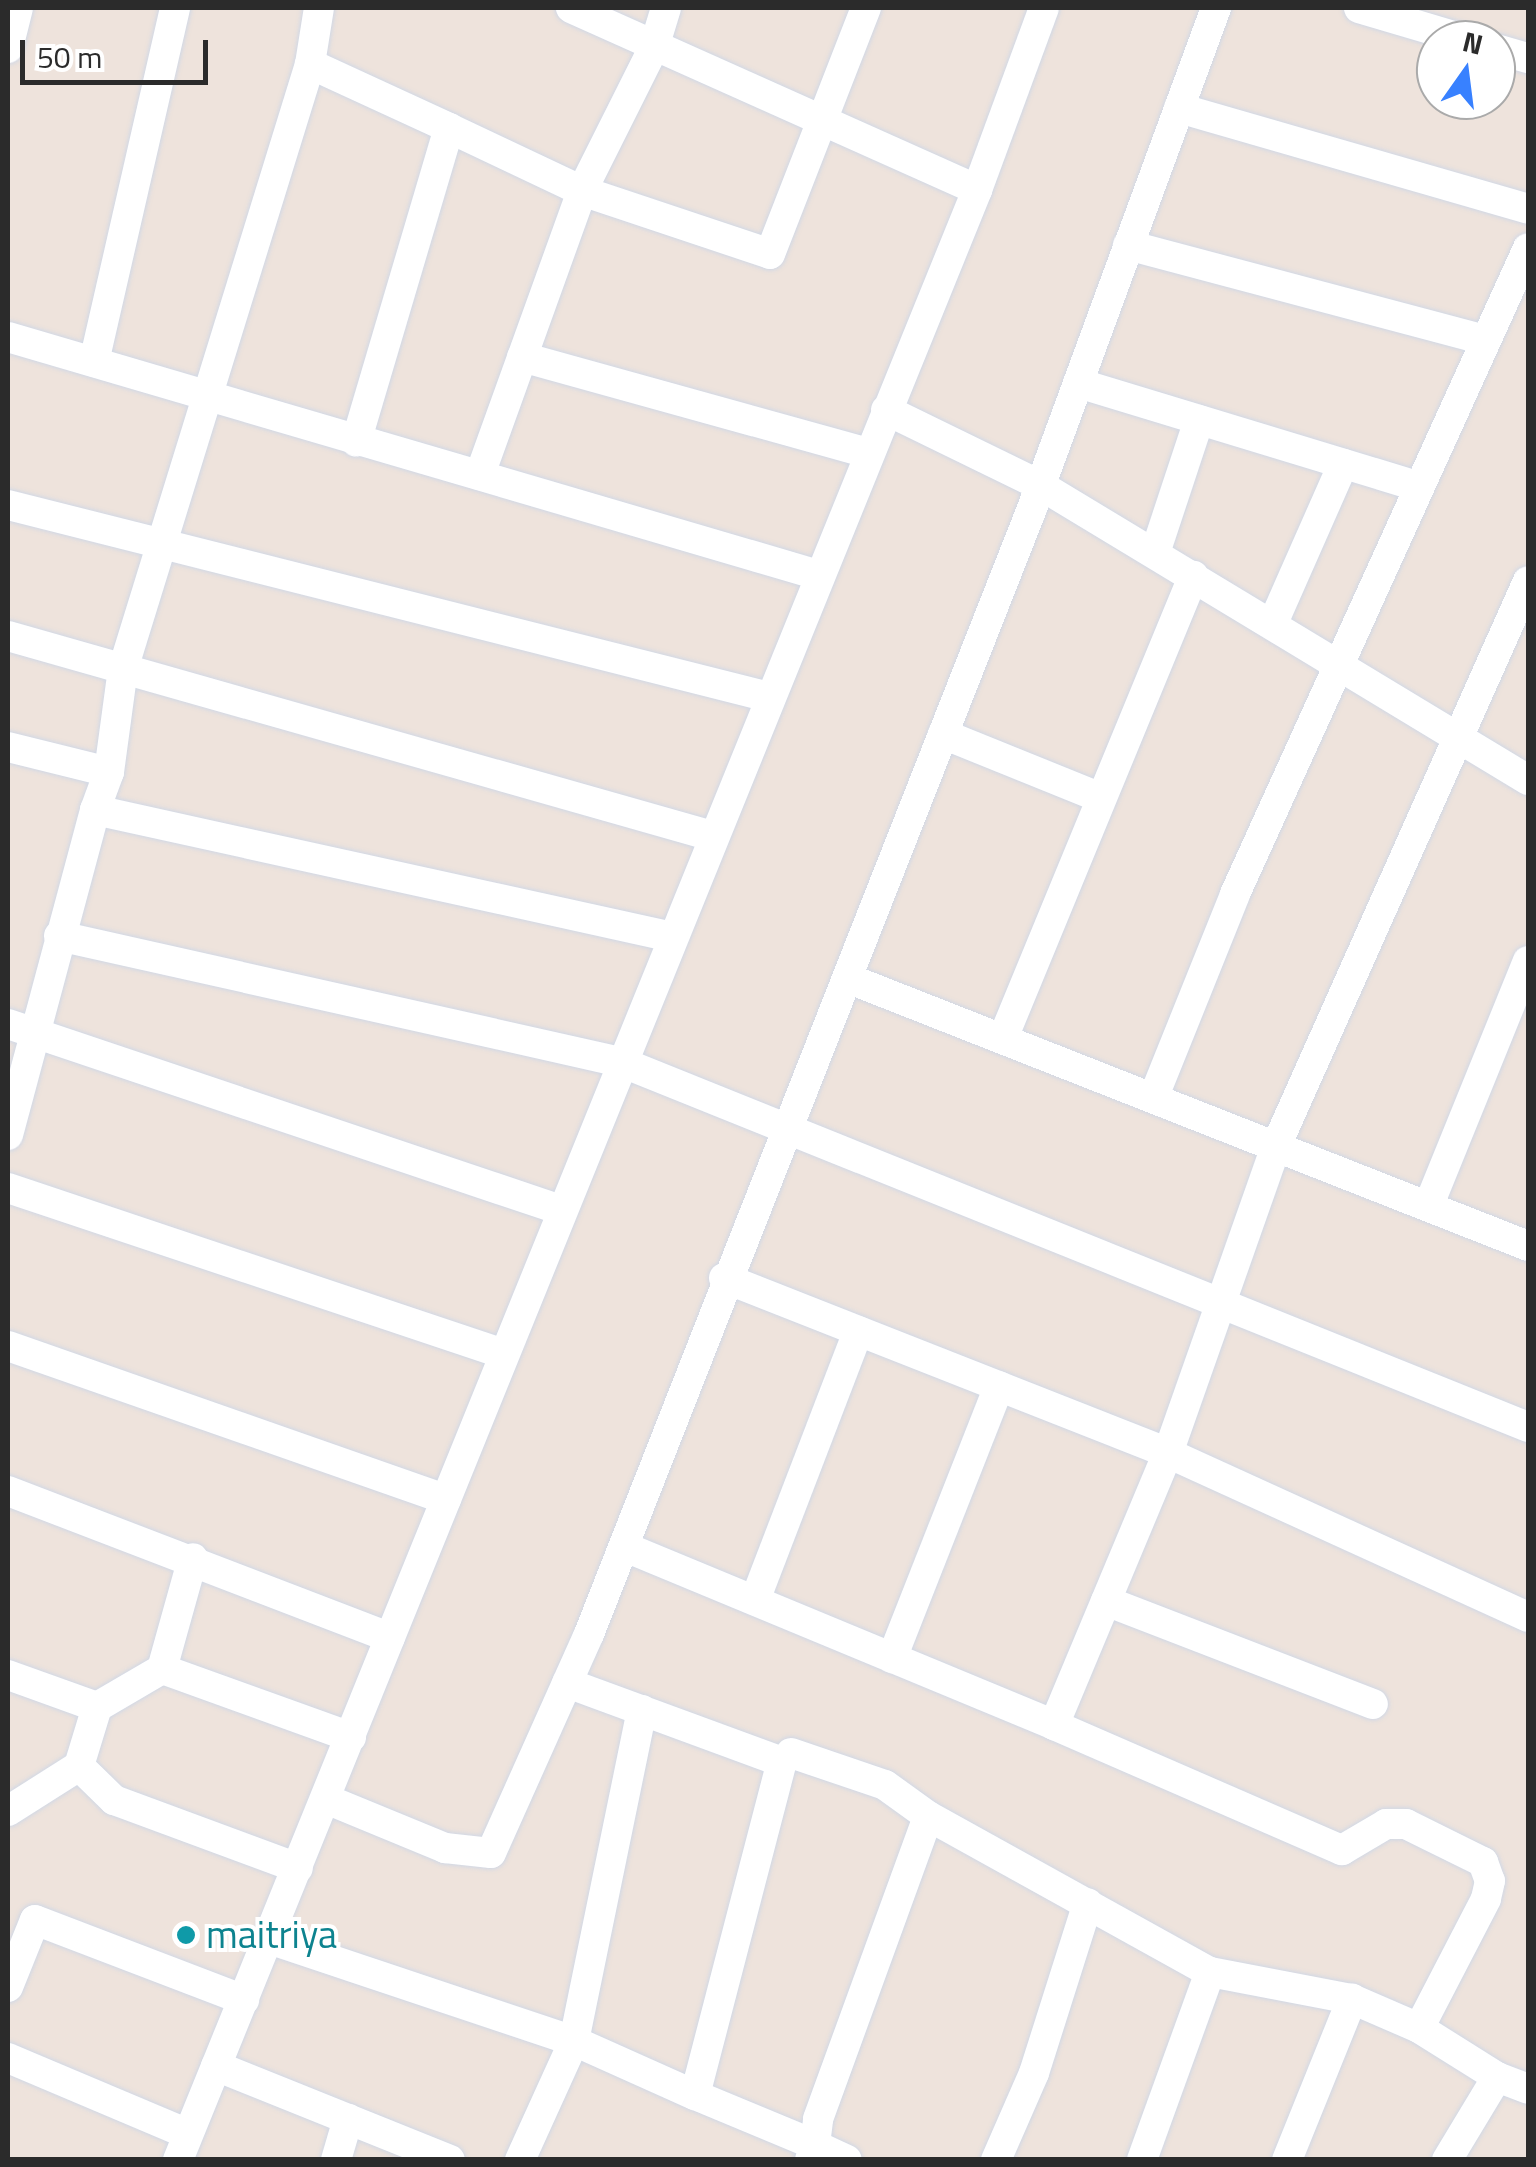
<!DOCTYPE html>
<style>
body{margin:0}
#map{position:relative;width:1536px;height:2167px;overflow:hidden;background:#eee3dc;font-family:"Titillium Web",sans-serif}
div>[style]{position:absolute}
.roads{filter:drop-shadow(0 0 2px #d1d8e5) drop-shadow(0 0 2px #d1d8e5)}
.minor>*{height:30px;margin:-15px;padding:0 15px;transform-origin:15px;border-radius:15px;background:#fff}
.dots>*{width:28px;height:28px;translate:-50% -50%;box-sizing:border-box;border:5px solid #fff;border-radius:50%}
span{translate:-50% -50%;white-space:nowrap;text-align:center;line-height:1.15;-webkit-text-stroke:8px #fff;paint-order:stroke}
.culture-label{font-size:38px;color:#0d838f}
.left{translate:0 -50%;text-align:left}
.frame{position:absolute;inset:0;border:10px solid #2b2b2b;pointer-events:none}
.north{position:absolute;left:1416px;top:20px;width:100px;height:100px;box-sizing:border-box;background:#fff;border:2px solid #aaa;border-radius:50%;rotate:14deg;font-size:28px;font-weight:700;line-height:40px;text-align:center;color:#2b2b2b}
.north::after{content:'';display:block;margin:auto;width:35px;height:45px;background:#3881ff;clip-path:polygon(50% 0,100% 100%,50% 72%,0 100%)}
.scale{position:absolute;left:20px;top:40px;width:188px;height:45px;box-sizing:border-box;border:5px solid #2b2b2b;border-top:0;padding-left:12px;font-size:30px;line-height:35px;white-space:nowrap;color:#2b2b2b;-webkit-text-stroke:8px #fff;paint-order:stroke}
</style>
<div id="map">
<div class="roads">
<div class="minor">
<i style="left:571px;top:8px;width:445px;rotate:24.1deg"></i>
<i style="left:666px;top:8px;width:39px;rotate:107deg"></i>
<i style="left:655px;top:45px;width:163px;rotate:116.6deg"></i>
<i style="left:582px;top:191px;width:198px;rotate:18.5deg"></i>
<i style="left:770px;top:254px;width:264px;rotate:-68.7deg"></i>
<i style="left:1216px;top:8px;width:536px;rotate:110.19deg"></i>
<i style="left:1031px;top:511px;width:502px;rotate:111.5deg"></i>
<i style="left:847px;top:978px;width:732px;rotate:21.48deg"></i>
<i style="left:1359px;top:8px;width:113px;rotate:16.5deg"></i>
<i style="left:8px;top:48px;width:41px;rotate:-76deg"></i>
<i style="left:1496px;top:49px;width:33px;rotate:16deg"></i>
<i style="left:310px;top:64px;width:153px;rotate:24.7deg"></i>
<i style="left:449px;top:128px;width:327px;rotate:106.5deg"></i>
<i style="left:1179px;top:108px;width:363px;rotate:16.1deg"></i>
<i style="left:449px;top:128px;width:147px;rotate:25.3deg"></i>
<i style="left:582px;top:191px;width:302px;rotate:109.8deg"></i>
<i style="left:1128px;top:245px;width:370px;rotate:14.9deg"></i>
<i style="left:8px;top:337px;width:844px;rotate:16.37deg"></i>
<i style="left:522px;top:357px;width:358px;rotate:15.5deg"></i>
<i style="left:94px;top:362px;width:363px;rotate:-77.1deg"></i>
<i style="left:1078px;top:383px;width:357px;rotate:16.9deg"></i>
<i style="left:886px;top:410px;width:171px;rotate:26deg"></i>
<i style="left:1040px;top:485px;width:570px;rotate:31.15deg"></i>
<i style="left:8px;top:505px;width:785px;rotate:14.16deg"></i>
<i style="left:1155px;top:553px;width:140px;rotate:-71.7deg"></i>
<i style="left:1273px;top:623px;width:174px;rotate:-66.2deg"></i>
<i style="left:8px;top:636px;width:732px;rotate:15.86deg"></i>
<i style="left:943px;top:734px;width:168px;rotate:22deg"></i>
<i style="left:8px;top:747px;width:104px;rotate:13.9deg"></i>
<i style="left:109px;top:772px;width:40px;rotate:110.2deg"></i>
<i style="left:95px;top:810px;width:591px;rotate:12.41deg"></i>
<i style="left:109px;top:772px;width:104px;rotate:-82.3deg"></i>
<i style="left:123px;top:669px;width:633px;rotate:-72.82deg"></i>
<i style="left:310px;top:64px;width:57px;rotate:-80.9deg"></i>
<i style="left:59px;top:936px;width:576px;rotate:12.64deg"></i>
<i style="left:621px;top:1062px;width:978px;rotate:21.92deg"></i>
<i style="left:8px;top:1024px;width:583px;rotate:18.59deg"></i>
<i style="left:1003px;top:1038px;width:500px;rotate:-67.6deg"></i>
<i style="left:1154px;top:1096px;width:218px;rotate:-68.1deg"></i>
<i style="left:1235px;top:894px;width:709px;rotate:-65.6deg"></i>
<i style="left:8px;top:1135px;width:336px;rotate:-75deg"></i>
<i style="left:8px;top:1188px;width:523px;rotate:18.5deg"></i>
<i style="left:1430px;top:1202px;width:260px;rotate:-67.9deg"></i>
<i style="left:724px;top:1278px;width:477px;rotate:21.5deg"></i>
<i style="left:1168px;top:1453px;width:396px;rotate:24.5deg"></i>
<i style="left:8px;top:1346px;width:464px;rotate:19.3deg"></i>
<i style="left:8px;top:1491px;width:409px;rotate:21deg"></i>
<i style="left:625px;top:1547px;width:464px;rotate:22.5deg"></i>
<i style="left:1054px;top:1725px;width:295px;rotate:-67.3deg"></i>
<i style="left:1168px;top:1453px;width:328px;rotate:-70.6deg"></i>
<i style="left:1277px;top:1144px;width:616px;rotate:-65.97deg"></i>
<i style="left:755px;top:1600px;width:288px;rotate:-69deg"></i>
<i style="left:1106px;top:1601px;width:286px;rotate:21.1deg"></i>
<i style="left:892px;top:1658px;width:292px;rotate:-68.5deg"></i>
<i style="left:162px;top:1669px;width:115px;rotate:-74.4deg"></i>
<i style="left:8px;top:1675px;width:95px;rotate:19.8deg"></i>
<i style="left:97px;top:1707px;width:75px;rotate:-30.3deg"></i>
<i style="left:162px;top:1669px;width:201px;rotate:19.8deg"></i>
<i style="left:97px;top:1707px;width:62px;rotate:107deg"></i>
<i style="left:79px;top:1766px;width:49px;rotate:44.2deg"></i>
<i style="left:114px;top:1800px;width:196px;rotate:20.3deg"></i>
<i style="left:1054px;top:1725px;width:314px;rotate:23.5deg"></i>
<i style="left:1342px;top:1850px;width:51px;rotate:-30.6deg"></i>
<i style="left:1386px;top:1824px;width:20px"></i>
<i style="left:1406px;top:1824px;width:86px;rotate:26.3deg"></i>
<i style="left:1483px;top:1862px;width:20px;rotate:70deg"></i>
<i style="left:1490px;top:1881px;width:18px;rotate:103deg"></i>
<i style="left:1486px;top:1899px;width:145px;rotate:117.4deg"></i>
<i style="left:1419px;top:2028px;width:92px;rotate:32.1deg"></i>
<i style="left:1497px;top:2077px;width:33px;rotate:21deg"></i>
<i style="left:791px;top:1753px;width:99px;rotate:18.8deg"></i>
<i style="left:885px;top:1785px;width:53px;rotate:35.8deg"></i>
<i style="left:928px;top:1816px;width:322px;rotate:29deg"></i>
<i style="left:1210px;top:1972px;width:200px;rotate:109.9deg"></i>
<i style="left:326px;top:1799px;width:129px;rotate:22.4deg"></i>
<i style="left:445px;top:1848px;width:46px;rotate:6.2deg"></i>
<i style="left:491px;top:1853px;width:240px;rotate:-65.9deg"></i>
<i style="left:589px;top:1634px;width:705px;rotate:-68.53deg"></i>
<i style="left:8px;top:1811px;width:84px;rotate:-32.4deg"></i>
<i style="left:269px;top:1939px;width:322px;rotate:18.5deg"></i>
<i style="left:574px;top:2041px;width:133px;rotate:24.1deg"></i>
<i style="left:695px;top:2095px;width:344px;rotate:-75.4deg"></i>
<i style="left:782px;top:1762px;width:229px;rotate:-159.8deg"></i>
<i style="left:1210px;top:1972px;width:145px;rotate:10.8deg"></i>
<i style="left:8px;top:1987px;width:72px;rotate:-68.1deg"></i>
<i style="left:35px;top:1920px;width:224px;rotate:20.9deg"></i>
<i style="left:8px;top:2058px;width:195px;rotate:22.9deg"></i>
<i style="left:216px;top:2066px;width:252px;rotate:21.9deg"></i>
<i style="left:695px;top:2095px;width:130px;rotate:22.6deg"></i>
<i style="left:815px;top:2145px;width:26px;rotate:-83deg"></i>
<i style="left:818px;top:2119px;width:322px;rotate:-70deg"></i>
<i style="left:178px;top:2160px;width:2126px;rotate:-67.92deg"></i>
<i style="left:977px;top:190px;width:194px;rotate:-69.8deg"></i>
<i style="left:336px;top:2160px;width:43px;rotate:-73.7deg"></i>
<i style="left:520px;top:2160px;width:131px;rotate:-65.6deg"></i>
<i style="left:574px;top:2041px;width:338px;rotate:-78.4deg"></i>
<i style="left:810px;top:2160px;width:16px;rotate:-72deg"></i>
<i style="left:815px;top:2145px;width:35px;rotate:25deg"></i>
<i style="left:996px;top:2160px;width:95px;rotate:-66.4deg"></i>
<i style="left:1034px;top:2073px;width:178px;rotate:-72.4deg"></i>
<i style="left:1287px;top:2160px;width:174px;rotate:-68deg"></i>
<i style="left:1352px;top:1999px;width:73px;rotate:23.4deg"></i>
<i style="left:1447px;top:2160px;width:97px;rotate:-58.9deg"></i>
</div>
</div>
<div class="dots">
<i style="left:186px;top:1935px;background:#0f9aa8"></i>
</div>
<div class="culture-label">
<span class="left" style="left:206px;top:1935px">maitriya</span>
</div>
<div class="frame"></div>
<div class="north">N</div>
<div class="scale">50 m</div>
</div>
